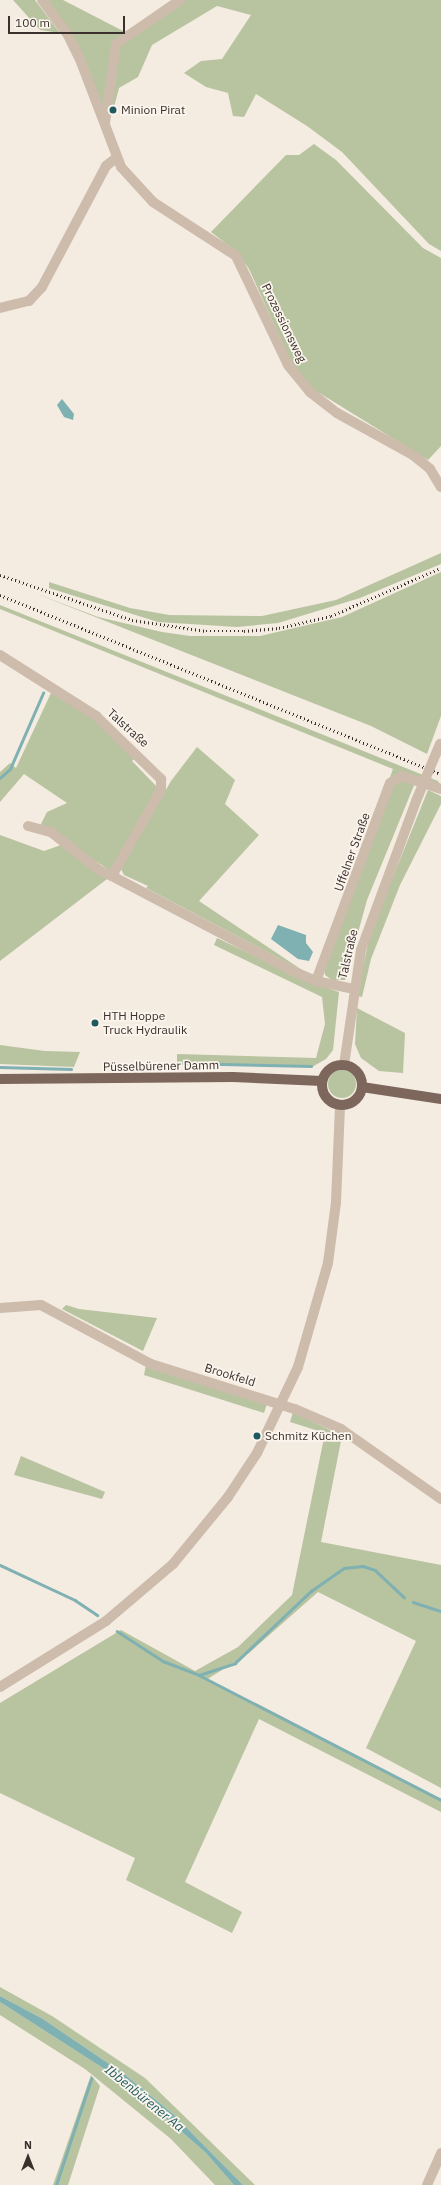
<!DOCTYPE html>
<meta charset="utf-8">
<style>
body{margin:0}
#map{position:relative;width:441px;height:2185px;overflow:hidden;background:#f4ebe1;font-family:"IBM Plex Sans",sans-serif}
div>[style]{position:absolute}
.green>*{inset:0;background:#b8c4a0}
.round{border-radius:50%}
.water>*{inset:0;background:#7fb0b2}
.stream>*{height:2.5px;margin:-1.25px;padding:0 1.25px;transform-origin:1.25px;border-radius:1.25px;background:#7fb0b2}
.minor>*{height:10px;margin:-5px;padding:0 5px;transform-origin:5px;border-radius:5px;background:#cdbbac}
.major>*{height:10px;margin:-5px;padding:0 5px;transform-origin:5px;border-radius:5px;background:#7d675c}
.major>.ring{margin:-5px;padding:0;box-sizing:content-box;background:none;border:10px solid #7d675c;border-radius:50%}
.rail>*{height:2.5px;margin-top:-1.25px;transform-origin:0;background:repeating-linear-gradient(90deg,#3b302b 0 1px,transparent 0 4px)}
.minor-bridge>*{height:10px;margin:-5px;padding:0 5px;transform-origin:5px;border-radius:5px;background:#cdbbac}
.dots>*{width:11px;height:11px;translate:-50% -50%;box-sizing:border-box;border:2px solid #fbf5ee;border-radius:50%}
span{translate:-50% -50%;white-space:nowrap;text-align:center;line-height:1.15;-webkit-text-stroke:3.5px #fbf5ee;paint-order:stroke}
.poi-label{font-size:12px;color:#3b302b}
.left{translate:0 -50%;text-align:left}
.street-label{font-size:12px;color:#3b302b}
.water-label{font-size:13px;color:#1f5a5e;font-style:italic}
.north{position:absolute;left:8px;top:2137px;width:40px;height:40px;-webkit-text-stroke:3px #fbf5ee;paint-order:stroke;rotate:0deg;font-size:11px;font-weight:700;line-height:16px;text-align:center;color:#3b302b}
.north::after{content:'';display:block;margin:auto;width:14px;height:18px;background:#3b302b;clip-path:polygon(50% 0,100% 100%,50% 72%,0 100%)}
.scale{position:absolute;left:8px;top:16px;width:117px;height:18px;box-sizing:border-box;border:2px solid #3b302b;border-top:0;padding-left:5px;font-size:12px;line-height:14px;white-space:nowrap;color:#3b302b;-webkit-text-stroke:3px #fbf5ee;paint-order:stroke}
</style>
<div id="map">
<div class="green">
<i style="clip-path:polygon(13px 0,35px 0,60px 33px,40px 30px)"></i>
<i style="clip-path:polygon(47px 0,63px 0,125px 32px,175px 0,441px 0,441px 251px,429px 244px,342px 152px,307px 126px,256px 94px,244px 117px,233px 116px,228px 93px,206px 87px,184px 73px,201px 61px,222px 59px,251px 15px,217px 6px,152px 45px,138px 77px,119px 88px,114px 107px,105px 112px)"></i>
<i style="clip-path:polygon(314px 144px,336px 160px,423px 248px,441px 258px,441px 446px,428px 460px,313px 389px,291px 362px,249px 269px,238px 253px,211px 232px,286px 155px,299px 155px)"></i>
<i style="clip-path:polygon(441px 553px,441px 564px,360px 598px,278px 623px,237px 627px,158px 622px,49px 588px,49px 582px,130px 608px,169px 615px,262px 616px,336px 600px)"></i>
<i style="clip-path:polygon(441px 572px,441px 716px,427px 754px,371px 726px,32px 592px,98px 617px,162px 632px,190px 636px,260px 636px,342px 617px)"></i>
<i style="clip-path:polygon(0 605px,438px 781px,441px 786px,401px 773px,389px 780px,393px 769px,0 609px)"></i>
<i style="clip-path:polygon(51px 693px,93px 718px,136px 757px,132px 761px,159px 789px,111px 871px,40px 826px,47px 812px,67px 803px,24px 774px,0 802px,0 772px,10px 763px,16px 768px)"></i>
<i style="clip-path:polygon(197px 747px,235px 780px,225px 804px,259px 835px,199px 901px,305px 972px,146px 888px,148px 886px,124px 875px,121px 869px,171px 781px)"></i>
<i style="clip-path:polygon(403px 780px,415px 783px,367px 900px,345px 980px,332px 980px,325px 975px,324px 967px,392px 786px)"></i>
<i style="clip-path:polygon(428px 790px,441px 796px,441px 804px,400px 885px,371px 959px,362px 997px,357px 996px,370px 934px)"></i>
<i style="clip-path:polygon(0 835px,44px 851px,61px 845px,107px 879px,0 961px)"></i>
<i style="clip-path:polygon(217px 938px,312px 983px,339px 992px,333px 1050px,326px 1059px,312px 1067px,177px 1064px,177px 1054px,316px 1058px,325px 1024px,322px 997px,214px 945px)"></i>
<i style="clip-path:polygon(357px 1008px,405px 1033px,403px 1073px,379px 1071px,361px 1058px,355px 1044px)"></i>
<i style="clip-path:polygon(0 1045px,45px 1051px,80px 1052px,74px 1067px,0 1064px)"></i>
<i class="round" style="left:328px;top:1070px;width:28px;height:28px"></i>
<i style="clip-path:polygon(66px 1305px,79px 1309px,157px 1318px,143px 1351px,62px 1309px)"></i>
<i style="clip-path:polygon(146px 1365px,267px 1404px,264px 1413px,144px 1375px)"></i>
<i style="clip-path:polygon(293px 1412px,342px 1436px,321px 1542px,441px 1565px,441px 1788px,366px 1748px,416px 1641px,318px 1592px,249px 1653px,206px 1680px,441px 1800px,441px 1812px,259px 1719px,185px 1882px,242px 1912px,232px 1933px,126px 1880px,135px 1858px,0 1793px,0 1703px,121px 1630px,195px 1671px,238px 1647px,292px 1595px,325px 1433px,290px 1422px)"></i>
<i style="clip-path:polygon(21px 1456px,105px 1492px,102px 1499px,14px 1475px)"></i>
<i style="clip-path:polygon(0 1987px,52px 2016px,145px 2078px,255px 2185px,243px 2185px,173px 2114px,124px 2074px,43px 2019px,0 1996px)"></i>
<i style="clip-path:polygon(0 2002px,120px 2079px,205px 2152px,234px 2185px,215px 2185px,171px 2139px,85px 2069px,0 2015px)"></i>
<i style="clip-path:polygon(91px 2075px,100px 2086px,68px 2185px,53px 2185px)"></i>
</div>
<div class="water">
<i style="clip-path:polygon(62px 399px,74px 414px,73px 420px,64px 417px,57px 405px)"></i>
<i style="clip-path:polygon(278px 925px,306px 935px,306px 943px,313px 952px,309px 961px,298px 959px,271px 939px)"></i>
<i style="clip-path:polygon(0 1996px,43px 2019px,124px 2074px,173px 2114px,243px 2185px,234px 2185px,205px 2152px,120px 2079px,0 2002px)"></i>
</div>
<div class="stream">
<i style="left:0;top:778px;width:13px;rotate:-42deg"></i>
<i style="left:10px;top:769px;width:83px;rotate:-66.5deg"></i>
<i style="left:176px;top:1063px;width:135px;rotate:1.3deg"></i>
<i style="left:0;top:1067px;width:71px;rotate:1.6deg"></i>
<i style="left:0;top:1565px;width:83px;rotate:25deg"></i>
<i style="left:75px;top:1600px;width:27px;rotate:34deg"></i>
<i style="left:413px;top:1602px;width:29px;rotate:18deg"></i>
<i style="left:117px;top:1631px;width:55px;rotate:33.1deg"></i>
<i style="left:163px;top:1661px;width:39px;rotate:21deg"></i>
<i style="left:199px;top:1675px;width:38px;rotate:-18deg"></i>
<i style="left:235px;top:1663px;width:105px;rotate:-43.5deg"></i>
<i style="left:311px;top:1591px;width:40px;rotate:-34.9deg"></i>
<i style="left:344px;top:1568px;width:19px;rotate:-6deg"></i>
<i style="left:363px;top:1566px;width:13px;rotate:18deg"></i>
<i style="left:375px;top:1570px;width:40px;rotate:43deg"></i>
<i style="left:199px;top:1675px;width:272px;rotate:27.3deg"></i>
<i style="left:56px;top:2185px;width:112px;rotate:-71.7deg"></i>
</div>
<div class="minor">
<i style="left:42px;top:0;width:44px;rotate:53.4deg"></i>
<i style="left:68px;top:35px;width:30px;rotate:64deg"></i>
<i style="left:81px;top:62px;width:112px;rotate:69.1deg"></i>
<i style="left:121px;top:167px;width:47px;rotate:47.6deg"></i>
<i style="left:153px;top:202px;width:99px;rotate:33deg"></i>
<i style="left:236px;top:256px;width:121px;rotate:64.5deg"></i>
<i style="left:288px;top:365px;width:35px;rotate:51deg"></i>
<i style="left:310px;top:392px;width:34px;rotate:38deg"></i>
<i style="left:337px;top:413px;width:87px;rotate:28.9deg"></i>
<i style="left:413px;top:455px;width:22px;rotate:39deg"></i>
<i style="left:430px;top:469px;width:21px;rotate:59deg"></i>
<i style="left:105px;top:123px;width:80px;rotate:-82.1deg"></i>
<i style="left:116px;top:44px;width:78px;rotate:-34.5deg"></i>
<i style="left:0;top:308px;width:30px;rotate:-14deg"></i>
<i style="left:29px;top:301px;width:19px;rotate:-47deg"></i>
<i style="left:42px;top:287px;width:137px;rotate:-62.1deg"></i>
<i style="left:106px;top:166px;width:13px;rotate:-39deg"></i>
<i style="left:0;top:655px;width:114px;rotate:32.4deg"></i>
<i style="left:96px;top:716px;width:91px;rotate:44.1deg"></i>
<i style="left:161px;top:779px;width:11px;rotate:90deg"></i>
<i style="left:161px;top:790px;width:99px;rotate:119.7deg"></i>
<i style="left:112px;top:876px;width:207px;rotate:27.7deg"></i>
<i style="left:295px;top:972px;width:23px;rotate:23deg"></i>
<i style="left:316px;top:981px;width:38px;rotate:12deg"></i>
<i style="left:28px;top:826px;width:24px;rotate:15deg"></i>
<i style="left:51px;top:832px;width:61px;rotate:38.4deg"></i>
<i style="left:99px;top:870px;width:14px;rotate:25deg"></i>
<i style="left:316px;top:981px;width:211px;rotate:-69.5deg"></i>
<i style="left:390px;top:783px;width:14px;rotate:-30deg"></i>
<i style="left:402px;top:776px;width:41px;rotate:18.4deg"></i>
<i style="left:344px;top:1065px;width:116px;rotate:-81.6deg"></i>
<i style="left:361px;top:950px;width:159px;rotate:-69.7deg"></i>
<i style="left:0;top:1308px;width:41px;rotate:-4.2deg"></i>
<i style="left:41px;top:1305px;width:125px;rotate:28.2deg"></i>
<i style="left:151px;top:1364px;width:151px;rotate:17.4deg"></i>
<i style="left:295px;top:1409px;width:50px;rotate:23.5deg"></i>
<i style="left:341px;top:1429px;width:122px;rotate:35deg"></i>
<i style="left:0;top:1687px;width:125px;rotate:-31.9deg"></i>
<i style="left:106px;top:1621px;width:88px;rotate:-40.4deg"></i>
<i style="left:173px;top:1564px;width:87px;rotate:-50.6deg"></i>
<i style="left:228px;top:1497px;width:53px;rotate:-56.6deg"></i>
<i style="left:257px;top:1453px;width:95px;rotate:-64.5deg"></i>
<i style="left:298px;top:1367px;width:108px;rotate:-73.9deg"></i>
<i style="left:328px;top:1263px;width:62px;rotate:-82.5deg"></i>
<i style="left:336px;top:1202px;width:97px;rotate:-87.6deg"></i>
<i style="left:427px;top:2185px;width:35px;rotate:-66deg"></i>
</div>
<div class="major">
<i class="ring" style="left:322px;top:1065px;width:30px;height:30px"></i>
<i style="left:0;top:1079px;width:233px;rotate:-0.5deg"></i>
<i style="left:233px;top:1077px;width:89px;rotate:2.6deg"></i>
<i style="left:362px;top:1087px;width:80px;rotate:8.6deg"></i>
</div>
<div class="rail">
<i style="left:0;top:575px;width:139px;rotate:18.8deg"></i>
<i style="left:132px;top:620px;width:75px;rotate:8.5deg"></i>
<i style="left:206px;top:631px;width:38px"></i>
<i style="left:244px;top:631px;width:35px;rotate:-5deg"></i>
<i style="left:279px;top:628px;width:53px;rotate:-13deg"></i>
<i style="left:331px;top:616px;width:120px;rotate:-23.6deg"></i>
<i style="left:0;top:595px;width:476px;rotate:22.1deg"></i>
</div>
<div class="minor-bridge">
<i style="left:416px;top:801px;width:62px;rotate:-67.2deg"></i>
</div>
<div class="dots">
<i style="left:113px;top:110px;background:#1f5a5e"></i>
<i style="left:95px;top:1023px;background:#1f5a5e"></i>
<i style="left:257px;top:1436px;background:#1f5a5e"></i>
</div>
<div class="poi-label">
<span class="left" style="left:121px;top:110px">Minion Pirat</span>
<span class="left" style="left:103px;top:1023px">HTH Hoppe<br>Truck Hydraulik</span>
<span class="left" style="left:265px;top:1436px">Schmitz Küchen</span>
</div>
<div class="street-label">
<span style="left:284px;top:323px;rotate:64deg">Prozessionsweg</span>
<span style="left:128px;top:728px;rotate:42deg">Talstraße</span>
<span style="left:352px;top:852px;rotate:-70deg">Uffelner Straße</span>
<span style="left:348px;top:954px;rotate:-77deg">Talstraße</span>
<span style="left:161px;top:1066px;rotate:-1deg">Püsselbürener Damm</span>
<span style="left:230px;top:1375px;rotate:17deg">Brookfeld</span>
</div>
<div class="water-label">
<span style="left:144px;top:2099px;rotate:39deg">Ibbenbürener Aa</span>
</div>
<div class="north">N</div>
<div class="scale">100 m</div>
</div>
